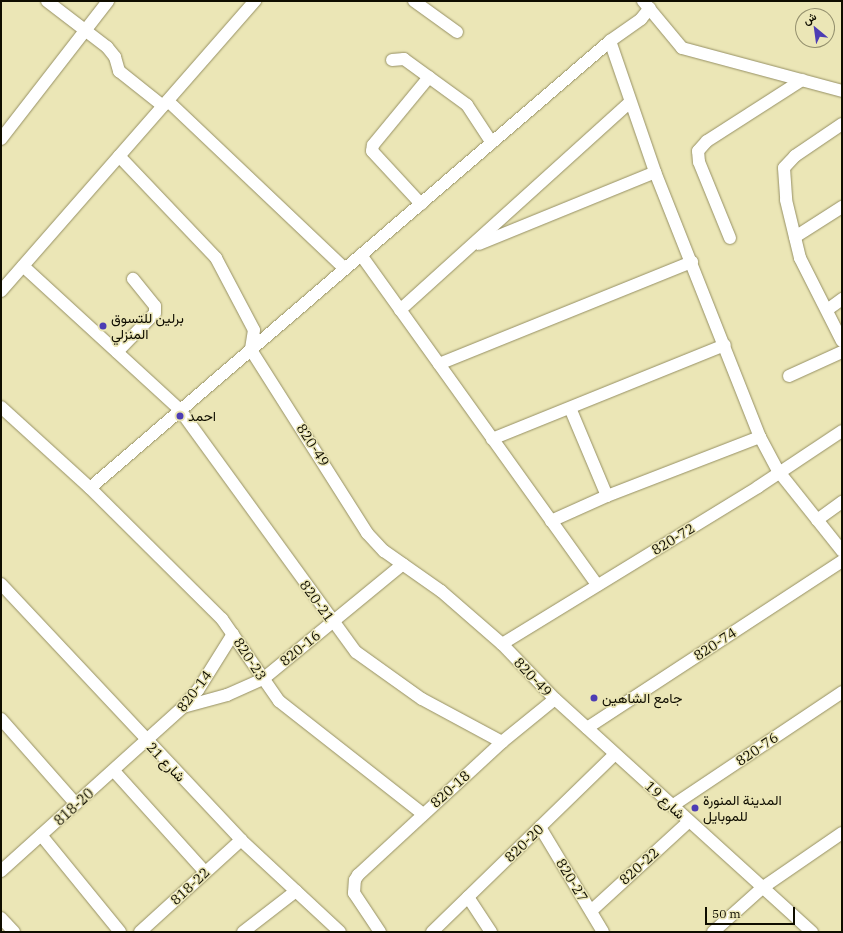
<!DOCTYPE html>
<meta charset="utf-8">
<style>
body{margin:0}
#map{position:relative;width:843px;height:933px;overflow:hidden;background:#ebe6b6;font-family:"IBM Plex Serif",Vazirmatn,serif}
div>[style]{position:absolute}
.roads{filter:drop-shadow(0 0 1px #969064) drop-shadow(0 0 1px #969064)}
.minor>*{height:12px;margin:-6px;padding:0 6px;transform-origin:6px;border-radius:6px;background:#fff}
.dots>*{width:11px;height:11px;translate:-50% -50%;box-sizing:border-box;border:2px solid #ebe6b6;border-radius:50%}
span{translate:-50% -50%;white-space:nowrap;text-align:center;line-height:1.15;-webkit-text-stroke:3px #ebe6b6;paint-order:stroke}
.poi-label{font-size:14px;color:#0f0d00}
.left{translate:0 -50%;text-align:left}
.street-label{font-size:14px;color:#0f0d00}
.frame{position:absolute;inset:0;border:2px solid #0f0d00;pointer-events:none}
.north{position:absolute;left:795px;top:8px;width:40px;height:40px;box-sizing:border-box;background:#ebe6b6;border:1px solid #938f6d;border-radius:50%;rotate:331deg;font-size:11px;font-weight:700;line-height:16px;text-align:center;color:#0f0d00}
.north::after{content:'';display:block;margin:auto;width:14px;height:18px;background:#4d3db4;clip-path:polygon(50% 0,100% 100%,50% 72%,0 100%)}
.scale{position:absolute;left:705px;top:907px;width:90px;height:18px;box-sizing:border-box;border:2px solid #0f0d00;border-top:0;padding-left:5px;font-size:12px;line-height:14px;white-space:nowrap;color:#0f0d00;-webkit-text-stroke:3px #ebe6b6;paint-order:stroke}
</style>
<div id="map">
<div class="roads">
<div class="minor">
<i style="left:47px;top:1px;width:76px;rotate:37.5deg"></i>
<i style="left:107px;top:47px;width:13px;rotate:51deg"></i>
<i style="left:115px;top:57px;width:15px;rotate:74deg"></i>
<i style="left:119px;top:71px;width:56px;rotate:38.5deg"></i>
<i style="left:414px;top:1px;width:53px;rotate:35.8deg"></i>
<i style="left:643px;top:1px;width:61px;rotate:50.3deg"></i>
<i style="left:682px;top:48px;width:166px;rotate:15deg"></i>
<i style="left:610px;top:41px;width:139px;rotate:71deg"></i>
<i style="left:655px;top:172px;width:285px;rotate:68.4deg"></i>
<i style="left:760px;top:437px;width:40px;rotate:62deg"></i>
<i style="left:779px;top:472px;width:101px;rotate:51.4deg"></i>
<i style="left:392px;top:60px;width:12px;rotate:-5deg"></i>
<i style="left:404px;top:59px;width:78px;rotate:36.1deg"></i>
<i style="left:467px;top:105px;width:45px;rotate:56.7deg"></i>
<i style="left:168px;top:101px;width:244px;rotate:43.5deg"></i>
<i style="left:842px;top:124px;width:57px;rotate:145.8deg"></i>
<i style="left:795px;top:156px;width:16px;rotate:133deg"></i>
<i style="left:784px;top:168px;width:32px;rotate:86deg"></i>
<i style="left:786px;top:200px;width:60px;rotate:76.4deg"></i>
<i style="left:800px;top:258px;width:93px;rotate:63.2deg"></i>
<i style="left:1px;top:139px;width:175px;rotate:-52.2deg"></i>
<i style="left:119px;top:156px;width:141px;rotate:46.4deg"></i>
<i style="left:216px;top:258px;width:81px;rotate:62.2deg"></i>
<i style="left:254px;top:330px;width:20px;rotate:99deg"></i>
<i style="left:251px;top:350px;width:217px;rotate:57.6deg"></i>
<i style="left:367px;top:533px;width:25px;rotate:47deg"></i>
<i style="left:384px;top:551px;width:70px;rotate:35.1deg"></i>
<i style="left:441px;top:591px;width:81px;rotate:41deg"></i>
<i style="left:502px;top:644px;width:76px;rotate:46.1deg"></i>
<i style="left:555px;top:699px;width:347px;rotate:42.2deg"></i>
<i style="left:421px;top:204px;width:72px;rotate:-132.8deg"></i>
<i style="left:372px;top:151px;width:6px;rotate:-81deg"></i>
<i style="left:373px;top:145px;width:88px;rotate:-50.5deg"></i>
<i style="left:795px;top:237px;width:56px;rotate:-32.6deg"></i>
<i style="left:730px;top:238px;width:82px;rotate:-112.2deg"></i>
<i style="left:699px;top:162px;width:11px;rotate:-95deg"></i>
<i style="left:698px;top:151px;width:13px;rotate:-48deg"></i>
<i style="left:707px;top:141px;width:113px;rotate:-32.7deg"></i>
<i style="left:479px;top:244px;width:190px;rotate:-22.2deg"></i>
<i style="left:361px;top:255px;width:406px;rotate:54.4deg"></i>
<i style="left:23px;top:266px;width:213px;rotate:42.5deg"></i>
<i style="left:180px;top:410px;width:299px;rotate:54deg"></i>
<i style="left:356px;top:652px;width:81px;rotate:35.5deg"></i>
<i style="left:422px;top:699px;width:91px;rotate:28.3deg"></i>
<i style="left:1px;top:291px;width:386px;rotate:-48.8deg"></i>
<i style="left:400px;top:310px;width:310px;rotate:-42.1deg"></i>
<i style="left:827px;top:310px;width:19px;rotate:-36deg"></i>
<i style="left:117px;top:352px;width:54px;rotate:-45.7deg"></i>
<i style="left:155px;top:313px;width:7px;rotate:-90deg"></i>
<i style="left:155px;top:306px;width:35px;rotate:-129deg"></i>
<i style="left:439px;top:364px;width:273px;rotate:-22deg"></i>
<i style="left:789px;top:376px;width:58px;rotate:-24.4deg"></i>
<i style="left:1px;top:407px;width:120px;rotate:42.3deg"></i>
<i style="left:90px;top:488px;width:186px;rotate:44.8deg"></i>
<i style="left:222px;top:619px;width:100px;rotate:55.2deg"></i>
<i style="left:279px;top:701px;width:183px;rotate:38.1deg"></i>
<i style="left:492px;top:439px;width:251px;rotate:-22deg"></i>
<i style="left:90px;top:488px;width:686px;rotate:-40.68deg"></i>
<i style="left:610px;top:41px;width:38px;rotate:-35deg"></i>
<i style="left:641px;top:19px;width:14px;rotate:-51deg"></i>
<i style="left:607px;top:496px;width:164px;rotate:-21.1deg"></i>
<i style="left:817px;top:520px;width:31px;rotate:-36deg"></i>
<i style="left:551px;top:521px;width:61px;rotate:-24.1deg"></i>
<i style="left:607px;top:496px;width:95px;rotate:-112.8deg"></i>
<i style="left:1px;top:584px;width:351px;rotate:46.8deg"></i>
<i style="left:241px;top:840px;width:135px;rotate:42.9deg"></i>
<i style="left:502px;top:644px;width:300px;rotate:-31.5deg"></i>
<i style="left:758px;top:487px;width:101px;rotate:-33.7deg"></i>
<i style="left:183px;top:707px;width:46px;rotate:-15.3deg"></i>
<i style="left:227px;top:695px;width:39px;rotate:-24deg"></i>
<i style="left:263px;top:679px;width:181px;rotate:-39.4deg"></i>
<i style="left:1px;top:719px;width:113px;rotate:48.6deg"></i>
<i style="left:587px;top:728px;width:305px;rotate:-33.2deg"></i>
<i style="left:114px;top:771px;width:136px;rotate:48deg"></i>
<i style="left:672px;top:806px;width:205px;rotate:-33.8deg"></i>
<i style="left:540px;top:827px;width:122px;rotate:59deg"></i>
<i style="left:41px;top:835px;width:125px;rotate:50.8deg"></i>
<i style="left:1px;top:871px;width:245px;rotate:-42deg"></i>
<i style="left:183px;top:707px;width:23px;rotate:-49deg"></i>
<i style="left:198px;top:690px;width:66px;rotate:-58deg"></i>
<i style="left:468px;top:897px;width:42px;rotate:56.7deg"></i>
<i style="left:591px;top:911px;width:132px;rotate:-42.5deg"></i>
<i style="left:1px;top:918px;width:19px;rotate:47deg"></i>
<i style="left:140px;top:932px;width:137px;rotate:-42.3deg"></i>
<i style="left:243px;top:932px;width:67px;rotate:-37.7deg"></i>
<i style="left:380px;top:932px;width:47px;rotate:-123.7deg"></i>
<i style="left:354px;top:893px;width:13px;rotate:-86deg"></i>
<i style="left:355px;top:880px;width:6px;rotate:-59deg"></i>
<i style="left:358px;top:875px;width:196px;rotate:-42.7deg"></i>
<i style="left:502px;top:742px;width:68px;rotate:-39.1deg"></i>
<i style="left:432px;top:932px;width:255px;rotate:-44.2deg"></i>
<i style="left:713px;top:932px;width:66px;rotate:-41.9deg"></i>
<i style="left:762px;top:888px;width:97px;rotate:-34.5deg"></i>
</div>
</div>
<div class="dots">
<i style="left:103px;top:326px;background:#4d3db4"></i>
<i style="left:180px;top:416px;background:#4d3db4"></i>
<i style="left:594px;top:698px;background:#4d3db4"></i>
<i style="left:695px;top:808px;background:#4d3db4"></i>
</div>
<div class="poi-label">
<span class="left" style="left:111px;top:326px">برلين للتسوق<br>المنزلي</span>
<span class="left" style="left:188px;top:416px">احمد</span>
<span class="left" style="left:602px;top:698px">جامع الشاهين</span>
<span class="left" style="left:703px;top:808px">المدينة المنورة<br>للموبايل</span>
</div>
<div class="street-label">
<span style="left:313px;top:445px;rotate:57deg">820-49</span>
<span style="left:673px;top:539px;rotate:-31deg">820-72</span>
<span style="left:317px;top:601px;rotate:54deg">820-21</span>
<span style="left:715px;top:644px;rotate:-33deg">820-74</span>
<span style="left:300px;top:648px;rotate:-39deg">820-16</span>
<span style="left:250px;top:659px;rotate:57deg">820-23</span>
<span style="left:533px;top:677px;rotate:46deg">820-49</span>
<span style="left:194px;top:691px;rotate:-53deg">820-14</span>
<span style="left:757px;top:749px;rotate:-34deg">820-76</span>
<span style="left:166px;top:762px;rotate:46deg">شارع 21</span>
<span style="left:450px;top:789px;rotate:-42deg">820-18</span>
<span style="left:665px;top:800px;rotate:43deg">شارع 19</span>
<span style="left:74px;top:807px;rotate:-42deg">818-20</span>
<span style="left:524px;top:843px;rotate:-44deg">820-20</span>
<span style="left:639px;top:866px;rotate:-42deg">820-22</span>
<span style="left:572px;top:880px;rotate:59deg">820-27</span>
<span style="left:190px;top:886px;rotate:-43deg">818-22</span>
</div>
<div class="frame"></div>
<div class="north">ش</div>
<div class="scale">50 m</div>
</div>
